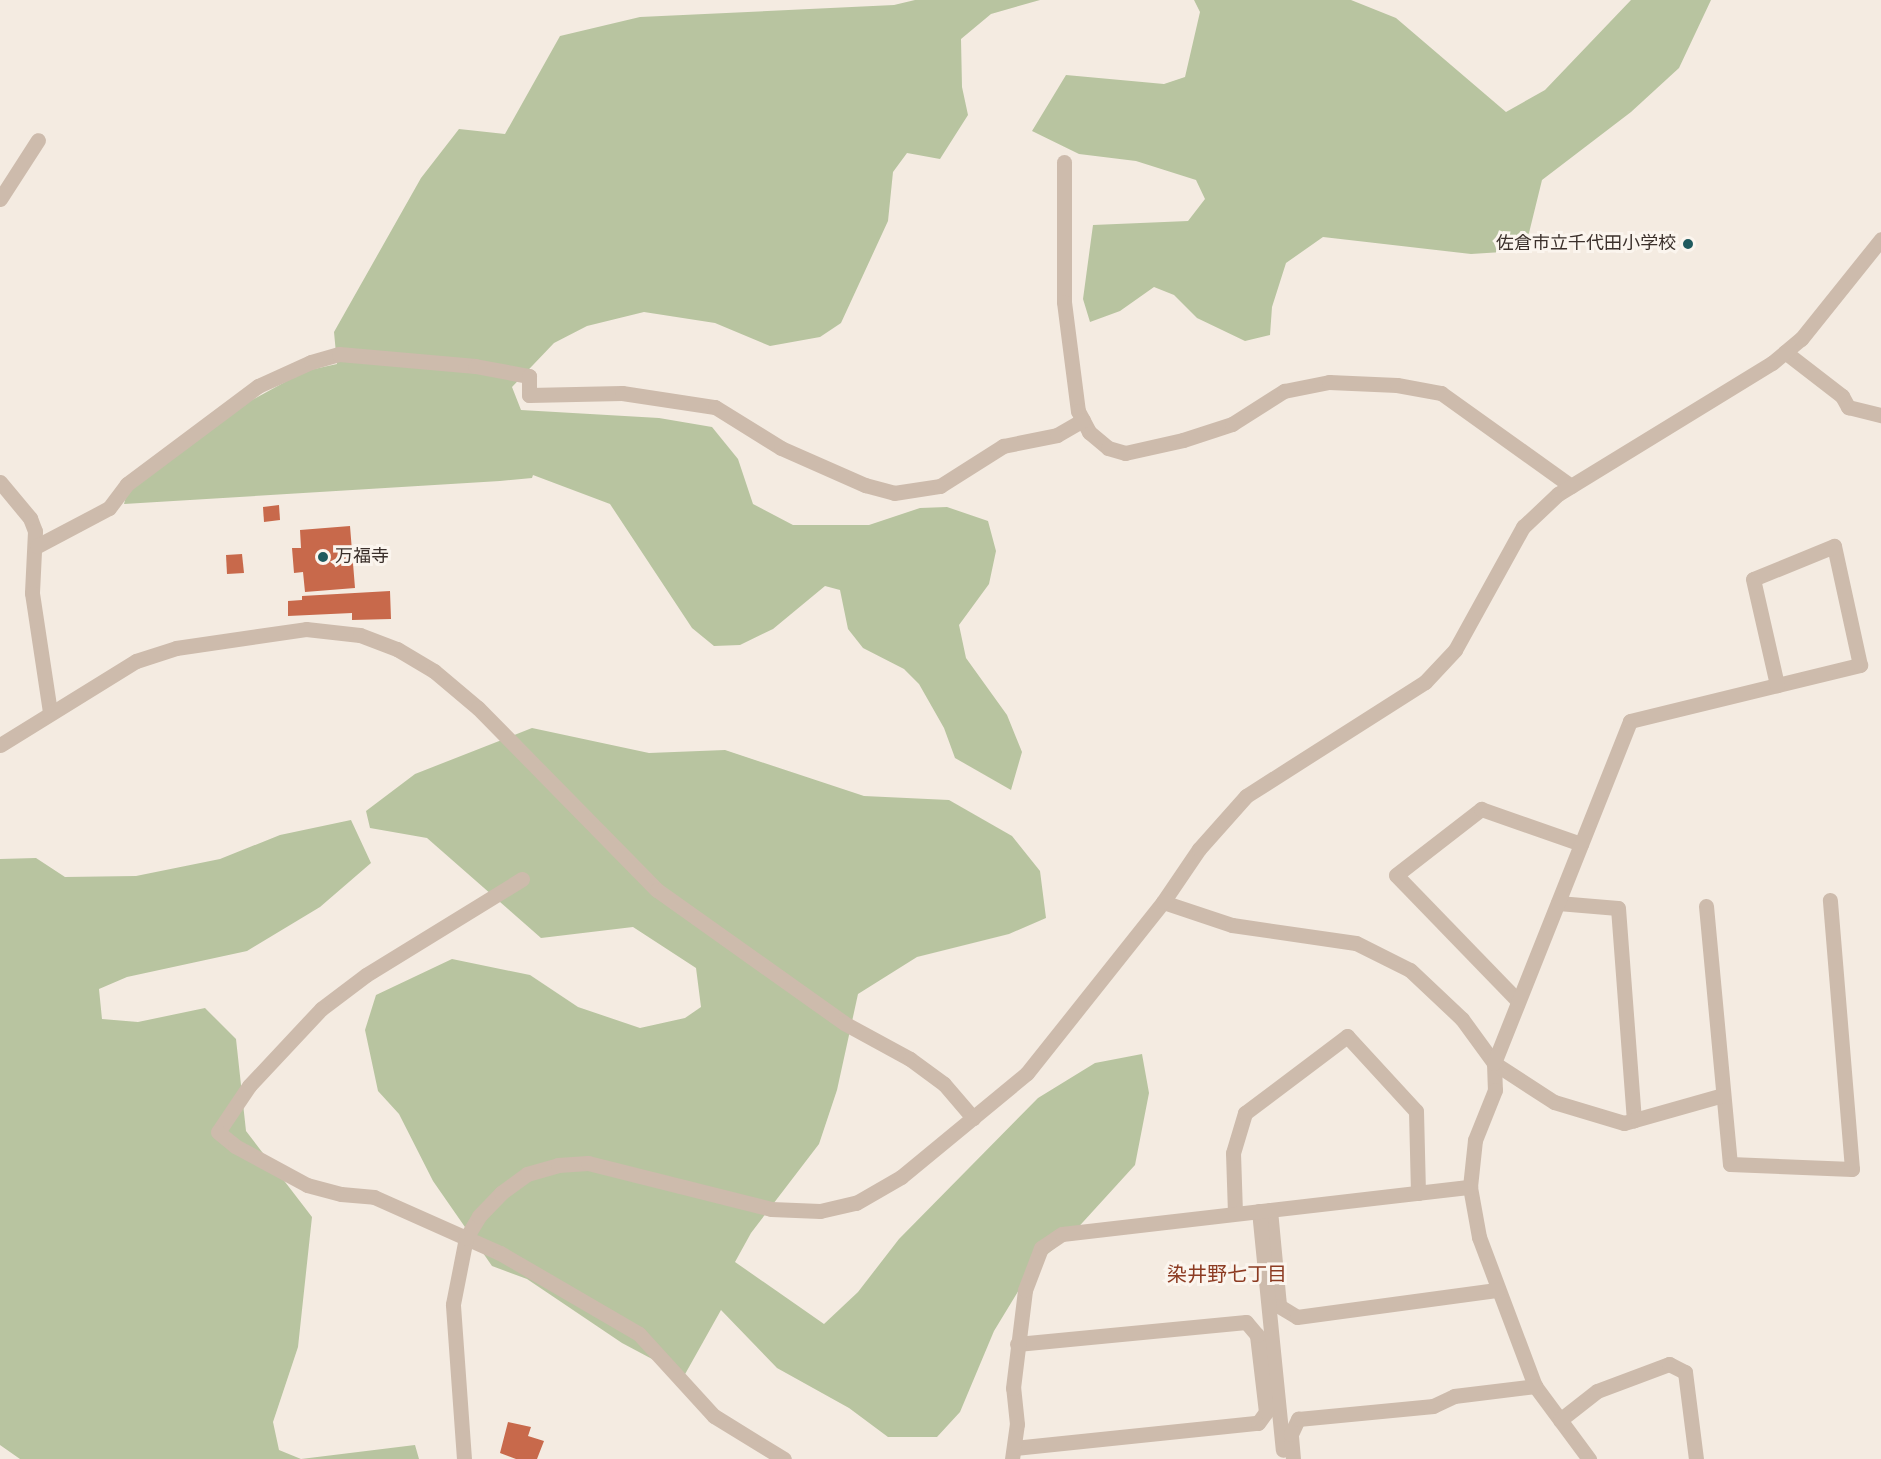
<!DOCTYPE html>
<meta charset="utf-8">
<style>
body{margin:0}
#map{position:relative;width:1881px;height:1459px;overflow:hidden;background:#f4ebe1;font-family:"Sofia Sans Condensed","Noto Sans JP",sans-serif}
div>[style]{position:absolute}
.green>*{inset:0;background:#b8c4a0}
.building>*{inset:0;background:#c8694b}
.minor>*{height:15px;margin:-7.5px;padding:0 7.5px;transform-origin:7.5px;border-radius:7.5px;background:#cdbbac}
.dots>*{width:16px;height:16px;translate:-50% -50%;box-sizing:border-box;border:3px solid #fbf5ee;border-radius:50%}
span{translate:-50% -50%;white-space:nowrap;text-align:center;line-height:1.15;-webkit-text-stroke:6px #fbf5ee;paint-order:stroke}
.poi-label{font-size:18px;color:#3b302b}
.right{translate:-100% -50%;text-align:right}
.left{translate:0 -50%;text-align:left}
.neighbourhood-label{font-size:20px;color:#8c3b22}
</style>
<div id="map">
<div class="green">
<i style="clip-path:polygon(915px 0,1040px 0,991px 14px,961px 39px,962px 87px,968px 115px,940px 159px,907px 153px,893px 172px,888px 221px,841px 323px,820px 337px,770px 346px,715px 323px,644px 312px,587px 326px,554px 343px,512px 387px,521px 410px,659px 418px,712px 427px,738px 459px,753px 504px,793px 525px,869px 525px,920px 508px,947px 507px,988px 521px,996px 551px,989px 584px,959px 625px,966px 658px,1007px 715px,1022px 752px,1011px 790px,955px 758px,944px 728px,919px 684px,904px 669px,863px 648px,848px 629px,840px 590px,825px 586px,773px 629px,740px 645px,714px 646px,692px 628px,610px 504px,533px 475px,532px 478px,500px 481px,124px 504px,128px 489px,232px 411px,305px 371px,337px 364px,334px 332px,421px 178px,459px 129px,505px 134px,560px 36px,640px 17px,894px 5px)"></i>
<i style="clip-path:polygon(1194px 0,1351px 0,1396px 18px,1506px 112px,1545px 90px,1631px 0,1711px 0,1679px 68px,1631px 112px,1542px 180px,1529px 233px,1518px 251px,1471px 254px,1323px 237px,1286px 263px,1272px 307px,1270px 335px,1245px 341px,1197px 318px,1174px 295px,1154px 287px,1120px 311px,1090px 322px,1083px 299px,1093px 225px,1188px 221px,1205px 199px,1196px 180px,1136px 161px,1079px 154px,1032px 131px,1066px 75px,1164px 84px,1185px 77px,1200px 12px)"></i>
<i style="clip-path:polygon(532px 728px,649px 753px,725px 750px,864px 796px,949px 800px,1012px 836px,1040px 871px,1046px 918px,1009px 934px,917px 957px,858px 994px,837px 1090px,819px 1144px,751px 1233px,735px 1262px,824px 1324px,858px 1292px,899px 1239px,1038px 1098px,1095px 1063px,1142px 1054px,1149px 1093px,1135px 1165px,1073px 1233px,1034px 1265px,994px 1331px,960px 1412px,937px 1437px,888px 1437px,849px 1408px,777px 1368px,721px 1310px,684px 1376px,622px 1343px,527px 1279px,492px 1266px,433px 1181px,399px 1114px,378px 1091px,365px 1030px,376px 995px,452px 959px,530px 975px,578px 1007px,640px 1028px,685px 1018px,701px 1007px,696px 968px,633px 927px,541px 938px,427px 838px,370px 828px,366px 811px,415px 774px)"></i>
<i style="clip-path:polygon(351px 820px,371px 863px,320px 907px,247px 951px,127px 977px,99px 989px,102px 1019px,138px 1022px,205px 1008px,236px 1039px,246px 1131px,312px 1217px,298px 1347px,273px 1422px,279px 1450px,301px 1459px,415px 1445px,419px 1459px,20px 1459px,0 1445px,0 859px,36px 858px,65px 877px,136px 876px,220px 859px,280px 835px)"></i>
</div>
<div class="building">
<i style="clip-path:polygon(279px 505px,280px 520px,264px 522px,263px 507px)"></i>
<i style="clip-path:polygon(350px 526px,355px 588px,305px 592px,303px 572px,294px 573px,292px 548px,301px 548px,300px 530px)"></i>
<i style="clip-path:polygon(242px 554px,244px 573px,227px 574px,226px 555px)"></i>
<i style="clip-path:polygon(390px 591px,391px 619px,352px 620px,352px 613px,288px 616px,288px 601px,302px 600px,302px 596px)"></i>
<i style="clip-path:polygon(508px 1422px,531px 1427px,528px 1436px,544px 1441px,537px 1459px,516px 1459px,500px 1453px)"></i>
</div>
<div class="minor">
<i style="left:1064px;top:162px;width:140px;rotate:90deg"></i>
<i style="left:1064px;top:302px;width:110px;rotate:82.7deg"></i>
<i style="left:1078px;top:411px;width:24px;rotate:62deg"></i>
<i style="left:1089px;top:432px;width:25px;rotate:40deg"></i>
<i style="left:1108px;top:448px;width:18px;rotate:16deg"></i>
<i style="left:1125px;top:453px;width:59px;rotate:-12.6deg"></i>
<i style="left:1183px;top:440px;width:52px;rotate:-18.1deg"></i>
<i style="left:1232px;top:424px;width:62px;rotate:-32.4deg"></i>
<i style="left:1284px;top:391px;width:46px;rotate:-11.3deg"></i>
<i style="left:1329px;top:382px;width:68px;rotate:2.5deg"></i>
<i style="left:1397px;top:385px;width:45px;rotate:10.3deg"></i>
<i style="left:1441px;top:393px;width:160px;rotate:35.6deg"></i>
<i style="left:0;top:199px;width:70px;rotate:-57.2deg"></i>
<i style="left:1785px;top:352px;width:72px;rotate:37.7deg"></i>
<i style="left:1842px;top:396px;width:13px;rotate:61deg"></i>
<i style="left:1848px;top:407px;width:34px;rotate:14deg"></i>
<i style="left:0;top:482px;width:47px;rotate:50.2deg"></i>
<i style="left:30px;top:518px;width:14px;rotate:69deg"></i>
<i style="left:35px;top:531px;width:62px;rotate:92.8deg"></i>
<i style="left:32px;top:593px;width:120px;rotate:81.4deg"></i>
<i style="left:37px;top:546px;width:81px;rotate:-27.8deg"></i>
<i style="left:109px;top:508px;width:30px;rotate:-53deg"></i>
<i style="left:127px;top:484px;width:164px;rotate:-36.8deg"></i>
<i style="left:258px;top:386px;width:58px;rotate:-24.4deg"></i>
<i style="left:311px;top:362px;width:29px;rotate:-16deg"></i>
<i style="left:339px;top:354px;width:137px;rotate:5deg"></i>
<i style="left:475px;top:366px;width:55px;rotate:10.5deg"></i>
<i style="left:529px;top:376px;width:19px;rotate:90deg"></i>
<i style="left:529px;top:395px;width:93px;rotate:-1.2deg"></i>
<i style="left:622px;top:393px;width:94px;rotate:8.6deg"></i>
<i style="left:715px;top:407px;width:78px;rotate:31.8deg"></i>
<i style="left:781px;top:448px;width:92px;rotate:23.8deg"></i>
<i style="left:865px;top:485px;width:30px;rotate:15deg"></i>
<i style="left:894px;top:493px;width:47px;rotate:-8.7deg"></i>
<i style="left:940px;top:486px;width:75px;rotate:-32.4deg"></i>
<i style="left:1003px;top:446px;width:55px;rotate:-11.5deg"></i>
<i style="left:1057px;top:435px;width:30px;rotate:-30deg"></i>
<i style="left:0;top:745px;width:160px;rotate:-31.7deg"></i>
<i style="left:136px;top:661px;width:42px;rotate:-18deg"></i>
<i style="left:176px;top:648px;width:131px;rotate:-8.3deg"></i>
<i style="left:306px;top:629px;width:54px;rotate:6.3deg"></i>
<i style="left:360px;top:635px;width:40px;rotate:21deg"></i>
<i style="left:397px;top:649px;width:43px;rotate:30.7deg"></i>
<i style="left:434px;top:671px;width:57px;rotate:40.1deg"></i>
<i style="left:478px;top:708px;width:255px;rotate:45.5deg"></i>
<i style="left:657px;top:890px;width:229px;rotate:35.4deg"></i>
<i style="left:844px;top:1023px;width:75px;rotate:28.6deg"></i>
<i style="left:910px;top:1059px;width:42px;rotate:36.3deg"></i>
<i style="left:944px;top:1084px;width:45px;rotate:49.5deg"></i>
<i style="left:522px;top:879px;width:183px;rotate:148.4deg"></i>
<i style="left:366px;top:975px;width:56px;rotate:142.9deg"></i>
<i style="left:321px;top:1009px;width:105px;rotate:133.1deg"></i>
<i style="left:249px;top:1086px;width:55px;rotate:124deg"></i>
<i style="left:218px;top:1132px;width:22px;rotate:39deg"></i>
<i style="left:235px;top:1146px;width:82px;rotate:28.4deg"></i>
<i style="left:307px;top:1185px;width:35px;rotate:15deg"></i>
<i style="left:341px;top:1194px;width:33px;rotate:5deg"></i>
<i style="left:374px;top:1197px;width:138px;rotate:24deg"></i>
<i style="left:500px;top:1253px;width:161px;rotate:30.2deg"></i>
<i style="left:639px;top:1334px;width:111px;rotate:47.6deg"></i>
<i style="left:714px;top:1416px;width:82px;rotate:31.6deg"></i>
<i style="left:1163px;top:902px;width:73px;rotate:18.4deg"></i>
<i style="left:1232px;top:925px;width:125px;rotate:8.3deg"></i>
<i style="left:1356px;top:943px;width:60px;rotate:26.6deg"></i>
<i style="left:1410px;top:970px;width:71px;rotate:43.3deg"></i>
<i style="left:1462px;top:1019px;width:54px;rotate:54deg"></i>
<i style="left:1494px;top:1063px;width:27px;rotate:88deg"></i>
<i style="left:1495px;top:1090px;width:54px;rotate:111.8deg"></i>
<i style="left:1475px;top:1140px;width:47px;rotate:96.1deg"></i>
<i style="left:1470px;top:1187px;width:51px;rotate:79.8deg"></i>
<i style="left:1479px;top:1237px;width:159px;rotate:69.4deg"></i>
<i style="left:1535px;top:1386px;width:91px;rotate:53.5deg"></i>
<i style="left:1558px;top:903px;width:60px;rotate:4.8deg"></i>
<i style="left:1618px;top:908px;width:213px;rotate:85.7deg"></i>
<i style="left:1706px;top:906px;width:259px;rotate:84.7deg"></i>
<i style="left:1730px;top:1164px;width:122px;rotate:2.3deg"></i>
<i style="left:1852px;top:1169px;width:270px;rotate:-94.7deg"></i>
<i style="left:1518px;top:1001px;width:175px;rotate:-134.1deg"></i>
<i style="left:1396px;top:875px;width:108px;rotate:-37.8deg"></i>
<i style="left:1481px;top:809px;width:106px;rotate:19.3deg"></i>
<i style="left:1723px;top:1095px;width:103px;rotate:164.2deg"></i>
<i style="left:1624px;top:1123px;width:73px;rotate:-163.3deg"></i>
<i style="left:1554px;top:1102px;width:72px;rotate:-147deg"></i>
<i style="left:1494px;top:1063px;width:368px;rotate:-68.3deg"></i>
<i style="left:1630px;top:721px;width:237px;rotate:-13.7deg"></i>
<i style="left:1860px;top:665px;width:122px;rotate:-102.3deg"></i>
<i style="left:1834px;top:546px;width:87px;rotate:157.8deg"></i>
<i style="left:1753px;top:579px;width:109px;rotate:77.2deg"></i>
<i style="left:1270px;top:1210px;width:96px;rotate:84.6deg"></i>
<i style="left:1279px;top:1306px;width:21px;rotate:31deg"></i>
<i style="left:1297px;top:1317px;width:203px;rotate:-7.7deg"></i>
<i style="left:1259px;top:1211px;width:240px;rotate:84.3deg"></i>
<i style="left:1235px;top:1213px;width:60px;rotate:-91.9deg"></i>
<i style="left:1233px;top:1153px;width:42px;rotate:-73.3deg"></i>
<i style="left:1245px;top:1113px;width:128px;rotate:-37deg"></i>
<i style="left:1347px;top:1036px;width:102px;rotate:47.4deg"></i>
<i style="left:1416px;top:1111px;width:82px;rotate:88.6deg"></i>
<i style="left:1560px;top:1420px;width:47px;rotate:-38.1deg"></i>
<i style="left:1597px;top:1391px;width:77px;rotate:-20.6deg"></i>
<i style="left:1669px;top:1364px;width:18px;rotate:27deg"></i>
<i style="left:1685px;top:1372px;width:88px;rotate:82.8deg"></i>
<i style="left:1014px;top:1448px;width:245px;rotate:-5.9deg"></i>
<i style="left:1258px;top:1423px;width:14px;rotate:-54deg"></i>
<i style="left:1266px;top:1412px;width:78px;rotate:-96.7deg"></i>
<i style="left:1257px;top:1335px;width:17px;rotate:-130deg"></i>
<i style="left:1246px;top:1322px;width:230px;rotate:174.5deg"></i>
<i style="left:464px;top:1459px;width:155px;rotate:-94.1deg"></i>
<i style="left:453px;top:1304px;width:67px;rotate:-78.9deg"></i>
<i style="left:466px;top:1238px;width:26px;rotate:-59deg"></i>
<i style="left:479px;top:1216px;width:32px;rotate:-46deg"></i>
<i style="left:501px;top:1193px;width:32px;rotate:-36deg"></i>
<i style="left:527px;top:1174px;width:32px;rotate:-16deg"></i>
<i style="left:558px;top:1165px;width:30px;rotate:-4deg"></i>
<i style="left:588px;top:1163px;width:189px;rotate:14.1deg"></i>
<i style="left:771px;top:1209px;width:49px;rotate:2.3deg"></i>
<i style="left:820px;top:1211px;width:37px;rotate:-13deg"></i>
<i style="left:856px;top:1203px;width:52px;rotate:-30deg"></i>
<i style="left:901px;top:1177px;width:163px;rotate:-39.5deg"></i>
<i style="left:1027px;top:1073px;width:218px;rotate:-51.5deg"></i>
<i style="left:1163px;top:902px;width:64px;rotate:-55.8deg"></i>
<i style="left:1199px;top:849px;width:71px;rotate:-48.4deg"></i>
<i style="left:1246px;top:796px;width:212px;rotate:-32.5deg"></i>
<i style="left:1425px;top:682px;width:44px;rotate:-46.8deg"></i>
<i style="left:1455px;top:650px;width:141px;rotate:-61.1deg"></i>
<i style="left:1523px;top:527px;width:48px;rotate:-43.3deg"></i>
<i style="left:1558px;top:494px;width:251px;rotate:-31.5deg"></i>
<i style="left:1772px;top:363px;width:38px;rotate:-40deg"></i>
<i style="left:1801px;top:339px;width:128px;rotate:-51.3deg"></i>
<i style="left:1012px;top:1459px;width:35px;rotate:-82deg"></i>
<i style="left:1017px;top:1424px;width:36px;rotate:-96deg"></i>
<i style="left:1013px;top:1388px;width:99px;rotate:-83deg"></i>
<i style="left:1025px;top:1290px;width:45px;rotate:-69.1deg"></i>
<i style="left:1041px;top:1248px;width:25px;rotate:-34deg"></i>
<i style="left:1062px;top:1234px;width:411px;rotate:-6.6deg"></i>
<i style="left:1293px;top:1459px;width:25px;rotate:-95deg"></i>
<i style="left:1291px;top:1434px;width:17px;rotate:-65deg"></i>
<i style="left:1298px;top:1419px;width:136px;rotate:-5.5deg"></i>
<i style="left:1433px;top:1406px;width:23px;rotate:-25deg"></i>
<i style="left:1454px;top:1396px;width:82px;rotate:-7deg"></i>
</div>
<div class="dots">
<i style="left:1688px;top:244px;background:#1f5a5e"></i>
<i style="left:323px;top:557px;background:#1f5a5e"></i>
</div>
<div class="poi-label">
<span class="right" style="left:1676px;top:244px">佐倉市立千代田小学校</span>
<span class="left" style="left:335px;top:557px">万福寺</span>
</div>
<div class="neighbourhood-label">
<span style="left:1227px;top:1275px">染井野七丁目</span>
</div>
</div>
